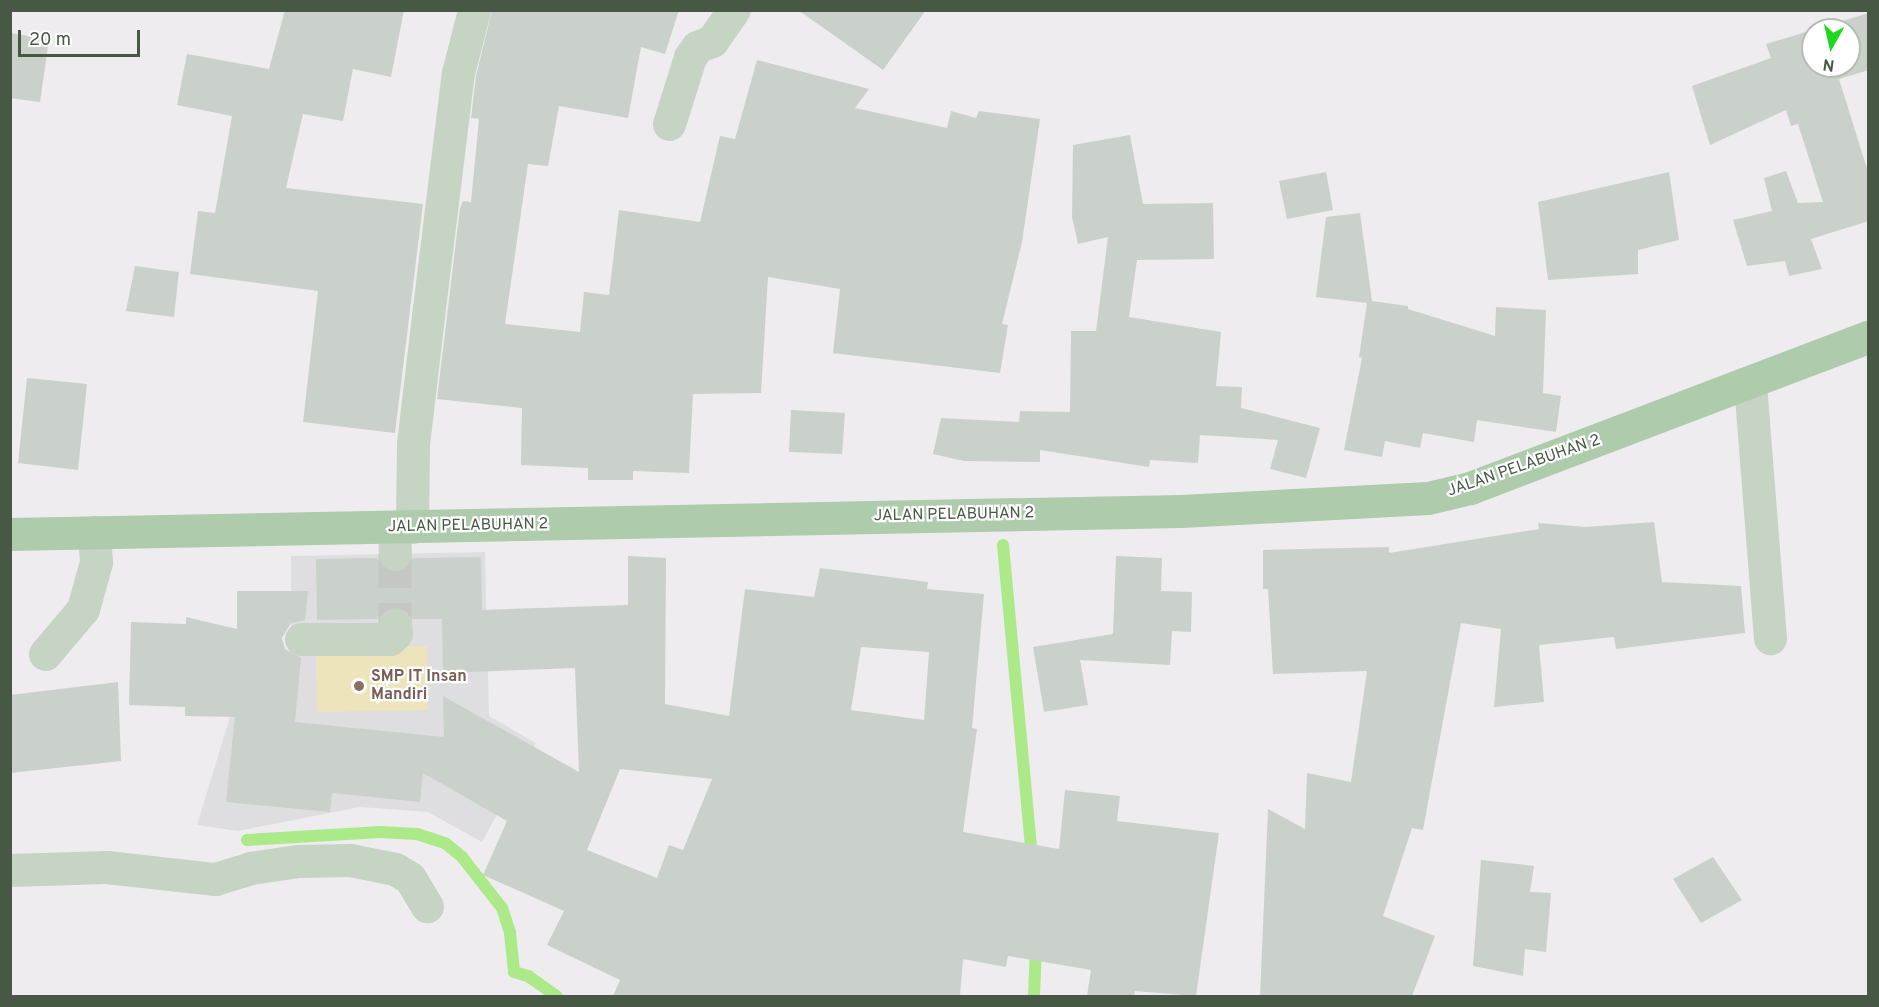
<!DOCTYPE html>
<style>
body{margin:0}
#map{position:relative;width:1879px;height:1007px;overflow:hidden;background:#eeecef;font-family:Overpass,sans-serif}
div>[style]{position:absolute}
.education>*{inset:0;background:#dedee0}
.green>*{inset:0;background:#ede4bb}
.stream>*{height:12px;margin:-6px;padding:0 6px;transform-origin:6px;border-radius:6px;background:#abe989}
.building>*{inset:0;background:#cad1ca}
.minor-tunnel>*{height:33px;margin-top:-16.5px;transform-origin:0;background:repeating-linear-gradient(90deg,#c4c7c4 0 33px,transparent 0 49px)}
.minor>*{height:33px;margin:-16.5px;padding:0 16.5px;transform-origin:16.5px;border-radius:16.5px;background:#c5d4c3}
.major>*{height:33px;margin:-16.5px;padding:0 16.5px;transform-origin:16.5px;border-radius:16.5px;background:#aecbac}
.dots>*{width:16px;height:16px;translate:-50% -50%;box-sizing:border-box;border:3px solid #fff;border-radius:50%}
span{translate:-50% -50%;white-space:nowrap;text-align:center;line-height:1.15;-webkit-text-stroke:4.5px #fff;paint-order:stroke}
.street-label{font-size:16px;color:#475945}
.education-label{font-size:16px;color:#785e54;font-weight:700}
.left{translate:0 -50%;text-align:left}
.frame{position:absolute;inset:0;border:12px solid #475945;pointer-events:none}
.north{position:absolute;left:1801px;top:18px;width:60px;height:60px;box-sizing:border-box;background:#fff;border:2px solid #b5bdb5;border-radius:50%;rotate:188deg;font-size:16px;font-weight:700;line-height:24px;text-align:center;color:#475945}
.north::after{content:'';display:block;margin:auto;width:21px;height:27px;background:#1ed81e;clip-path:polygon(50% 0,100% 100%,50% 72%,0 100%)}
.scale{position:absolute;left:18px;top:30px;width:122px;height:27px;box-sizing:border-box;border:3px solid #475945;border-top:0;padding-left:8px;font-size:18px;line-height:21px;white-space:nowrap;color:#475945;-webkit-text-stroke:4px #fff;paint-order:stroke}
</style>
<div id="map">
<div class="education">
<i style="clip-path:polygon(485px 552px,489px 716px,536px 743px,482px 842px,428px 812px,360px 807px,238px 831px,197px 825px,230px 717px,232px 656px,291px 656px,291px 556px)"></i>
</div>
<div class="green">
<i style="clip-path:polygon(427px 646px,428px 710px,317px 712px,316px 648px)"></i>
</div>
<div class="stream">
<i style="left:1003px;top:545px;width:314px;rotate:84.7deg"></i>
<i style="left:247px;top:840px;width:134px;rotate:-3.4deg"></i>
<i style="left:381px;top:832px;width:36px;rotate:3deg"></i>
<i style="left:417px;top:834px;width:29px;rotate:18deg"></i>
<i style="left:445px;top:843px;width:22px;rotate:39deg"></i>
<i style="left:462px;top:857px;width:65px;rotate:51.9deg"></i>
<i style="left:502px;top:908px;width:26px;rotate:72deg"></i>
<i style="left:510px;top:933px;width:39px;rotate:84deg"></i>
<i style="left:514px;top:972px;width:15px;rotate:16deg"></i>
<i style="left:528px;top:976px;width:35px;rotate:35deg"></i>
<i style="left:1034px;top:996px;width:49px;rotate:-87.7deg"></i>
</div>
<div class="building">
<i style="clip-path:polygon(285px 10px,404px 10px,391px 77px,353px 69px,343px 121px,303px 114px,286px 188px,423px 204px,395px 433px,303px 422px,318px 291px,190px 274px,198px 211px,215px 213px,232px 116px,177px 105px,187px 54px,269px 69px)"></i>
<i style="clip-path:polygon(492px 10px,679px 10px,665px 54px,641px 47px,628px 118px,559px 106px,548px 166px,528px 164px,505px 324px,580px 332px,584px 292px,609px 295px,619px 210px,700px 222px,720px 136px,735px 139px,757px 60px,869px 89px,855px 108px,947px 128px,951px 111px,976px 118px,979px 111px,1040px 119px,1022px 242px,1002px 324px,1008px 325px,1000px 373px,833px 353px,840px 289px,768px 277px,761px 393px,693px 394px,689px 473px,633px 471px,633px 480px,588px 480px,588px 468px,521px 465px,522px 408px,437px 399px,460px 208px,463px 201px,471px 202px,479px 119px,471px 118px,476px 76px)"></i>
<i style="clip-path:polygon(798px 10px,926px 10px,883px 70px)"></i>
<i style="clip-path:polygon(evenodd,1869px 13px,1869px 70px,1839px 79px,1869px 175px,1869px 221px,1811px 239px,1822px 269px,1789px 276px,1785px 261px,1747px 266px,1733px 220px,1772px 211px,1764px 178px,1786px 171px,1798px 203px,1823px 202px,1798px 124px,1791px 126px,1786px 110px,1710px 145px,1692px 86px,1771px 58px,1766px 44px,1869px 13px,1813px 30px,1849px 30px,1849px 66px,1813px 66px,1813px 30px)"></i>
<i style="clip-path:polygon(10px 33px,49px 39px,40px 102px,10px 98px)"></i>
<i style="clip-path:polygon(1130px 135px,1143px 204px,1213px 203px,1214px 259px,1137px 260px,1129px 317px,1221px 332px,1216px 386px,1242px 387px,1241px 408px,1320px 428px,1306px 478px,1270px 469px,1278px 440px,1200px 435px,1198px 463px,1150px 460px,1149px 467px,1040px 450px,1040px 462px,964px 461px,933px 454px,941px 418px,1019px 422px,1020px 411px,1070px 412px,1071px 331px,1096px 331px,1108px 237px,1078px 244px,1072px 217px,1073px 145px)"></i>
<i style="clip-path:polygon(1326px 172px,1333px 210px,1287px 219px,1279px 181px)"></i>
<i style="clip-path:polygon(1669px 172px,1679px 240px,1638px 250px,1638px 274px,1548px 280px,1538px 202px)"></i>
<i style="clip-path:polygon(1360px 213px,1372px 301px,1408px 306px,1408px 309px,1495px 336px,1496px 307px,1546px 310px,1543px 393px,1561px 396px,1556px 432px,1477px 420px,1474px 442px,1423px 433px,1420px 448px,1385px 441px,1382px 457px,1344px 450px,1362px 358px,1359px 357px,1367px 303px,1316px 297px,1326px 217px)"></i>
<i style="clip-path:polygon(135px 266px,179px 272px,174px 317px,126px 311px)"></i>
<i style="clip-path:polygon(27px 378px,87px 384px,78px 470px,18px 463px)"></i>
<i style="clip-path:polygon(791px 410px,845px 413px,842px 454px,789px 452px)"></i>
<i style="clip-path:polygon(1654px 522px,1662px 582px,1741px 586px,1745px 633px,1616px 649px,1614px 637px,1539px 645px,1544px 702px,1494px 707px,1501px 629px,1461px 623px,1423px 830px,1412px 828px,1383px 916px,1435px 936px,1412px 996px,1260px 996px,1268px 809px,1305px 829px,1307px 773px,1351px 782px,1367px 671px,1273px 674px,1268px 589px,1263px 589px,1263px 550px,1389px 547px,1389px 553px,1539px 529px,1538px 523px,1586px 527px)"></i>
<i style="clip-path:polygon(evenodd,628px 556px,666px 558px,665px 704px,729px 716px,745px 589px,814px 597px,820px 568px,928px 582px,927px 589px,984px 594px,972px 728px,977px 729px,963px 832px,1059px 849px,1065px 790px,1120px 796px,1117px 821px,1219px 833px,1196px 996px,1135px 991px,1134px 996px,1087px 996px,1091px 970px,1008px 956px,1006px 967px,963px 959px,960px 996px,613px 996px,620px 980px,547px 945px,564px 911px,483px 875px,507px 821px,423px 773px,420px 802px,332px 793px,330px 812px,226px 802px,235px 717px,185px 716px,185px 707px,129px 705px,131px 622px,186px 624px,186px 617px,237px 629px,237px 591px,308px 591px,305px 620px,291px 623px,282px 638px,285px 649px,301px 658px,295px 722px,444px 737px,443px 696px,579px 772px,575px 668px,443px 673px,442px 619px,413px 619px,402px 607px,384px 609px,377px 619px,317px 620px,316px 559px,377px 558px,386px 570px,395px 573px,405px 570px,413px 558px,481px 557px,482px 610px,628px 605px,628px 556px,861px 647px,929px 652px,924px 720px,851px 710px,861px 647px,628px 556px,620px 769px,712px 779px,683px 850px,669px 845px,657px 878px,587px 850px,620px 769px)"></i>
<i style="clip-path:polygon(1116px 556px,1162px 558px,1161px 591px,1192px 592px,1191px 632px,1172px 631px,1170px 665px,1080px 660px,1088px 705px,1044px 712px,1033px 647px,1113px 634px)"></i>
<i style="clip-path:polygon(118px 682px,121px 761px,10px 773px,10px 695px)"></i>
<i style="clip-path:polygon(1713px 857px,1742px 900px,1701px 923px,1673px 879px)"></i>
<i style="clip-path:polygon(1481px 860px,1534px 866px,1530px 892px,1551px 893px,1546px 952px,1525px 949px,1523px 976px,1473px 966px)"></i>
</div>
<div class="minor-tunnel">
<i style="left:395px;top:554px;width:70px;rotate:90deg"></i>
</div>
<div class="minor">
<i style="left:669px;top:124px;width:70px;rotate:-72.6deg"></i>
<i style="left:690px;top:57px;width:12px;rotate:-55deg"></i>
<i style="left:697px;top:47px;width:16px;rotate:-22deg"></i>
<i style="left:712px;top:41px;width:38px;rotate:-55deg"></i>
<i style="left:1750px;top:384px;width:255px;rotate:85.5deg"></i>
<i style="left:394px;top:527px;width:27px;rotate:88deg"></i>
<i style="left:412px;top:527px;width:83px;rotate:-89.3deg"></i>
<i style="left:413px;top:444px;width:129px;rotate:-83.3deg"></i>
<i style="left:428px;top:316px;width:245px;rotate:-83deg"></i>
<i style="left:458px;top:73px;width:65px;rotate:-75.7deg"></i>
<i style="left:301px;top:639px;width:89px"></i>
<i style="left:390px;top:639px;width:8px;rotate:-45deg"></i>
<i style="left:396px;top:633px;width:9px;rotate:-96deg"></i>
<i style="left:45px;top:654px;width:59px;rotate:-49.8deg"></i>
<i style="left:83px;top:609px;width:49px;rotate:-74.5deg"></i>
<i style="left:96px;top:562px;width:30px;rotate:-94deg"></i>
<i style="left:10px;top:870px;width:96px;rotate:-1.8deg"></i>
<i style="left:106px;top:867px;width:110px;rotate:6.3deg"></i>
<i style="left:215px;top:879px;width:37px;rotate:-17deg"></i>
<i style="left:250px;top:868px;width:49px;rotate:-8.3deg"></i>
<i style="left:298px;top:861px;width:52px;rotate:-1.1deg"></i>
<i style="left:350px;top:860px;width:46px;rotate:11.3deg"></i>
<i style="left:395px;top:869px;width:17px;rotate:31deg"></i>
<i style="left:410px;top:878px;width:33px;rotate:59deg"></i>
</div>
<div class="major">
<i style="left:10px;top:534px;width:1171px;rotate:-1.13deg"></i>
<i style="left:1181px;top:511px;width:247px;rotate:-3deg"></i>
<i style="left:1428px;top:498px;width:43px;rotate:-13.4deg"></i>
<i style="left:1470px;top:488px;width:426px;rotate:-20.8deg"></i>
</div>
<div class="dots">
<i style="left:359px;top:686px;background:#8d6e63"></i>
</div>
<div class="street-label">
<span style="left:1524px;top:466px;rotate:-19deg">JALAN PELABUHAN 2</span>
<span style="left:954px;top:515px;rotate:-1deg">JALAN PELABUHAN 2</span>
<span style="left:468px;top:526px;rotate:-1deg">JALAN PELABUHAN 2</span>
</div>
<div class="education-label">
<span class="left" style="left:371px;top:686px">SMP IT Insan<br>Mandiri</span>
</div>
<div class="frame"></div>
<div class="north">N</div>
<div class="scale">20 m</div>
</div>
